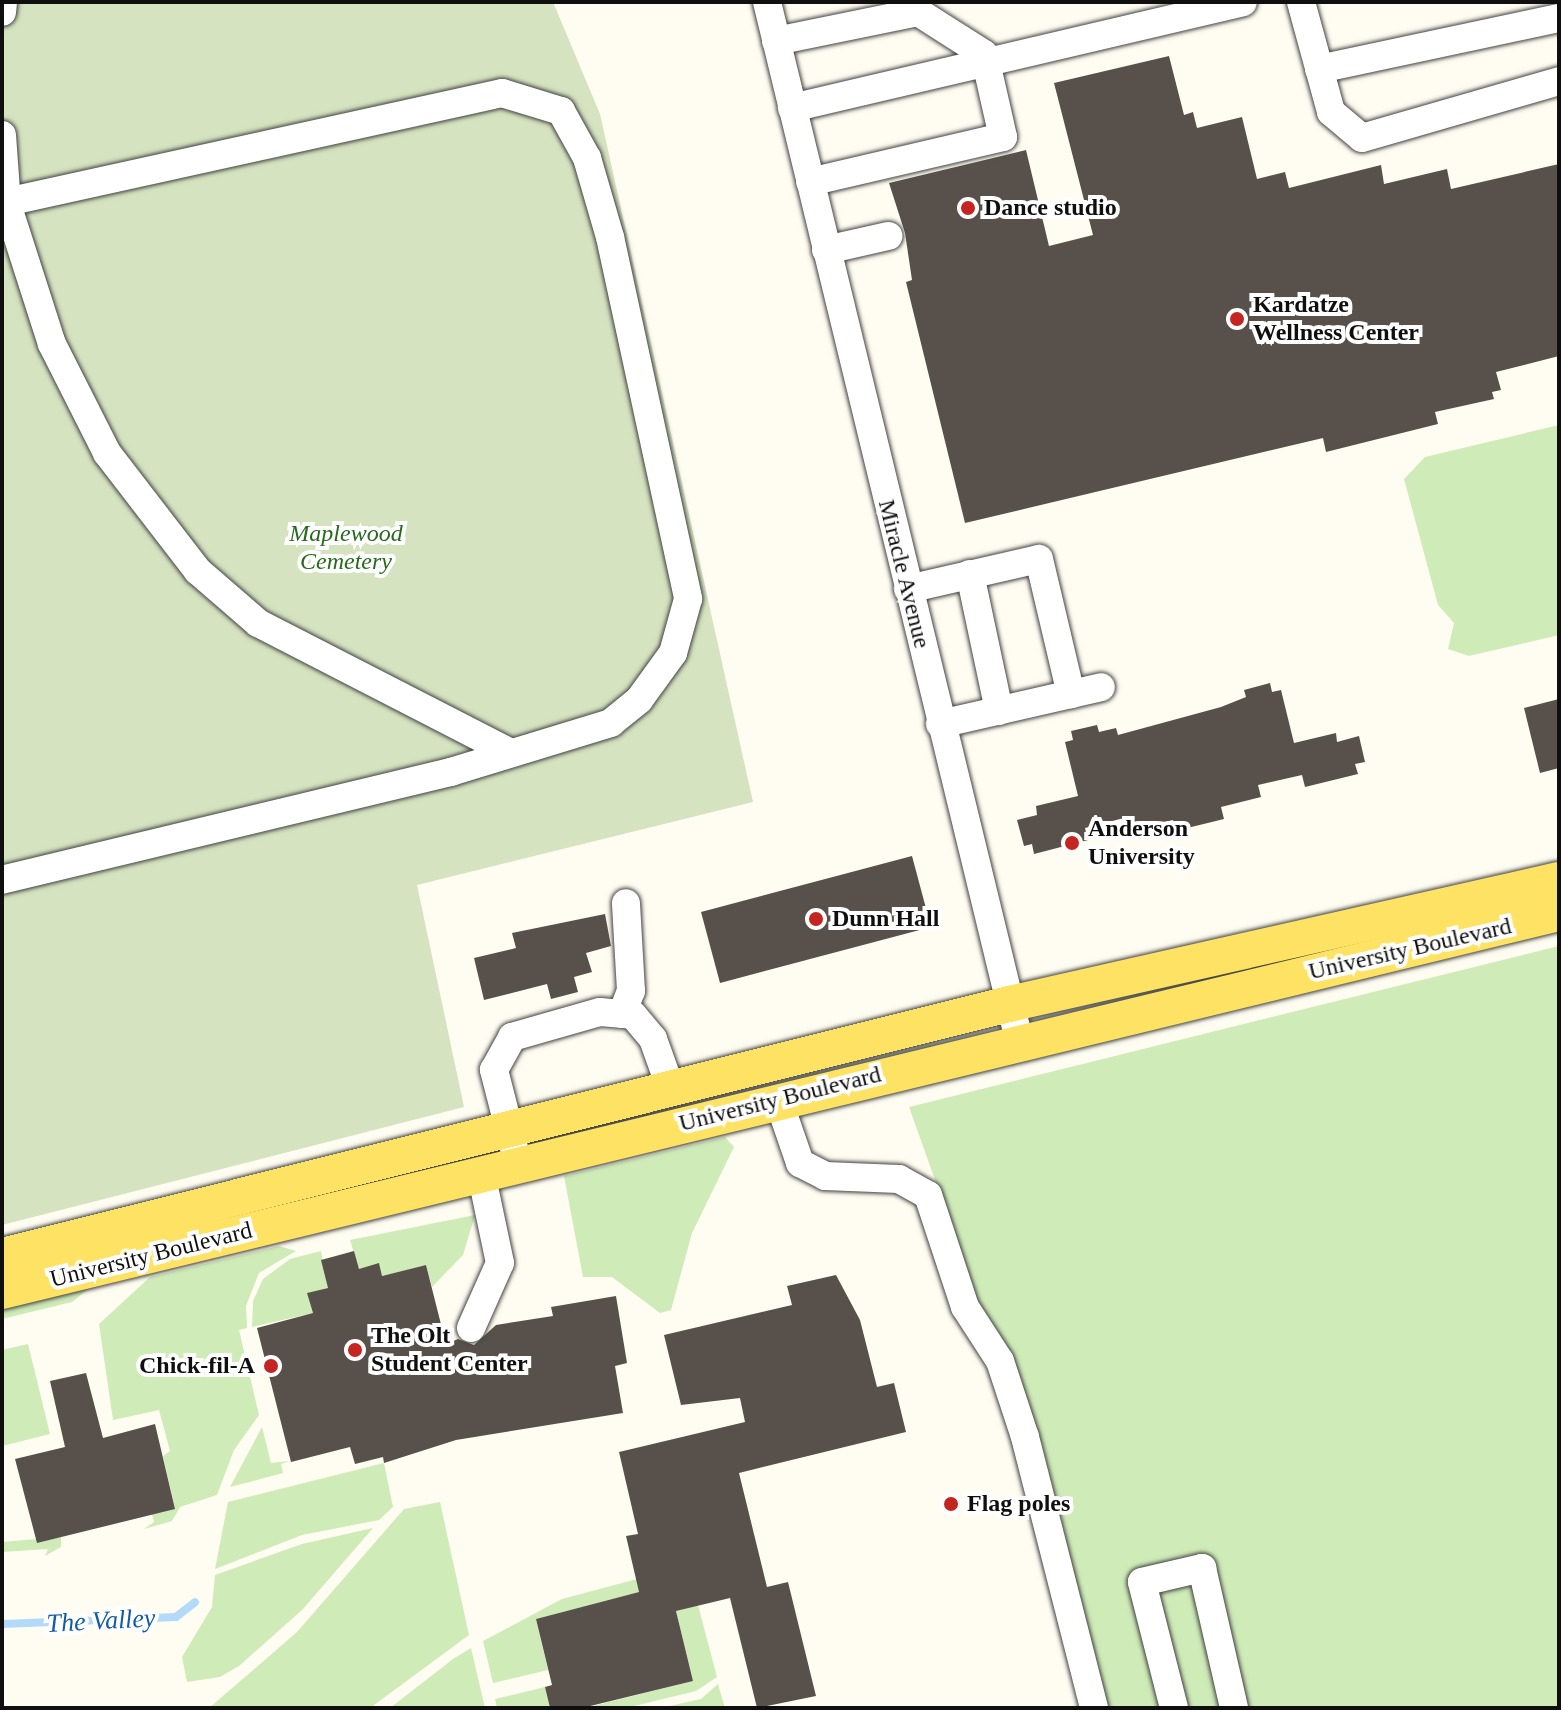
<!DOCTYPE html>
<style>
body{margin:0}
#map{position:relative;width:1561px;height:1710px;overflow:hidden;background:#fffdf1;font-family:Georgia,serif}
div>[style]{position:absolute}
.green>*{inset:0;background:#cfebb8}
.cemetery>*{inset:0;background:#d5e3c0}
.stream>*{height:8px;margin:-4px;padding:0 4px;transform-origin:4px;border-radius:4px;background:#b3daf8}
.building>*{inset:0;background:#58514b}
.roads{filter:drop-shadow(0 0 2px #424242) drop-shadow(0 0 2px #424242)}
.minor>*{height:28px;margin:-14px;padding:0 14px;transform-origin:14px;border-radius:14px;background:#fff}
.major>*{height:36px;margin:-18px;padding:0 18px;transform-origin:18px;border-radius:18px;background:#fde263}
.dots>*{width:22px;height:22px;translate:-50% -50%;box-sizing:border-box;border:4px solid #fff;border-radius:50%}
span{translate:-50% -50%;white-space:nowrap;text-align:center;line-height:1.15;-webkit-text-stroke:8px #fff;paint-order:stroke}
.poi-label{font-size:24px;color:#0f0f0f;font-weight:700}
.left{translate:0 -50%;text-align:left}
.right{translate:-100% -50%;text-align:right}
.park-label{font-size:24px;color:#276a1c;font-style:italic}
.street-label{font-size:24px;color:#0f0f0f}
.water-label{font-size:26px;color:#135ba6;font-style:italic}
.frame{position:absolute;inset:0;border:4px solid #0f0f0f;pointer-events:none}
</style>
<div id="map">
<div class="green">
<i style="clip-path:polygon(1559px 425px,1559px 635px,1469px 656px,1448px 649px,1454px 623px,1438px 605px,1404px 479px,1425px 457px)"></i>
<i style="clip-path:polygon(1559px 946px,1559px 1708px,1093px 1708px,968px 1272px,909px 1107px)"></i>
<i style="clip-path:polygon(725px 1137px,734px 1147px,692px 1233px,671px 1310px,660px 1313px,612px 1277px,583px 1277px,564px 1176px)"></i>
<i style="clip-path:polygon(475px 1215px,463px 1255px,432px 1287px,426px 1265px,382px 1276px,379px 1264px,359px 1269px,350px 1240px)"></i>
<i style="clip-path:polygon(279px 1246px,296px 1251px,259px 1273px,246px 1306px,247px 1328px,239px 1330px,259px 1415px,234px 1450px,217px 1495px,180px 1507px,172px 1521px,144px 1529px,154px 1522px,152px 1514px,175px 1508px,163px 1456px,170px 1451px,159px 1410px,113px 1420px,99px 1324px,150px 1277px)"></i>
<i style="clip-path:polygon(321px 1251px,328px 1288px,308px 1293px,313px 1313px,252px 1327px,253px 1301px,263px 1279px,290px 1259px)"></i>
<i style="clip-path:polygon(91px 1287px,72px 1302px,2px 1319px,2px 1301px)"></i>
<i style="clip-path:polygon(28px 1344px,50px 1434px,2px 1446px,2px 1350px)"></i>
<i style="clip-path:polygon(262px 1427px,271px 1463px,290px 1461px,281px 1464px,283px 1473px,230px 1487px)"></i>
<i style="clip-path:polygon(384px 1463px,393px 1507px,379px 1520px,302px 1535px,215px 1569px,228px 1502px)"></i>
<i style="clip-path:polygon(440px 1502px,469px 1635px,370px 1708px,209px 1708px,297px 1632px,404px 1509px)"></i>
<i style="clip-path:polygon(373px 1528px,303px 1609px,239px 1666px,220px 1677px,187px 1682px,182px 1657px,212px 1607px,215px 1575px,302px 1544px)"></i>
<i style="clip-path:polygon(61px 1537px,61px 1547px,45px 1556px,48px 1549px,2px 1552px,2px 1542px)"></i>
<i style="clip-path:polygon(637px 1579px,639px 1592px,536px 1619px,548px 1670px,493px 1683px,483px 1641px,562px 1599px)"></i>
<i style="clip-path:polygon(698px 1605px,717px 1677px,696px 1691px,626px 1708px,585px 1708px,693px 1681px,676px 1611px)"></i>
<i style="clip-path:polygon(471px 1648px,485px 1708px,390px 1708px,453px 1659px)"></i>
<i style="clip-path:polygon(718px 1684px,725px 1708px,661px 1708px,701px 1699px)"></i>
<i style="clip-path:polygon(545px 1687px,550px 1708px,497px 1708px,495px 1699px)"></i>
</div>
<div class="cemetery">
<i style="clip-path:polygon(2px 2px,553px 2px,600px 114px,753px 802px,417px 885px,464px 1107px,2px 1225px)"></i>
</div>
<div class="stream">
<i style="left:2px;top:1624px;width:174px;rotate:-2.3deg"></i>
<i style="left:176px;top:1617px;width:24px;rotate:-38deg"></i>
</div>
<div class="building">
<i style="clip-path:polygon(1169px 56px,1184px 115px,1193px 112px,1197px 128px,1242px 117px,1257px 179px,1285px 172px,1289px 188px,1381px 165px,1384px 184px,1447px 169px,1451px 189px,1559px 164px,1559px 356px,1496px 372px,1501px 390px,1492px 392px,1494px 399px,1435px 412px,1438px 424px,1326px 452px,1323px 438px,965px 523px,906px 282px,912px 280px,905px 233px,889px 183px,1026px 150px,1049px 246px,1093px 235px,1054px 83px)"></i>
<i style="clip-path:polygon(1270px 683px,1272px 692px,1281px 690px,1294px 743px,1336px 733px,1337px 742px,1359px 736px,1365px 762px,1355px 764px,1358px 774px,1305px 787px,1302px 775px,1258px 785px,1261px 797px,1221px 807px,1224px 819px,1175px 831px,1173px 820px,1131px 830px,1128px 817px,1085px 828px,1088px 840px,1034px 854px,1032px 844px,1024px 846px,1017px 820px,1037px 815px,1036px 806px,1078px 796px,1065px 742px,1073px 740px,1071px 731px,1097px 725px,1099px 732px,1116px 728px,1118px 735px,1221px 707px,1246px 697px,1244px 690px)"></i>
<i style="clip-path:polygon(1559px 699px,1559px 768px,1540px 773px,1524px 708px)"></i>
<i style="clip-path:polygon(912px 856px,931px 927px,720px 983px,701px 912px)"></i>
<i style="clip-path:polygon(605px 914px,611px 946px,586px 953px,592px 972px,574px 977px,578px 992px,551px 999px,547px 984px,484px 1000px,474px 958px,516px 948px,512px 933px)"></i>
<i style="clip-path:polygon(354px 1251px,359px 1269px,379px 1263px,382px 1276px,426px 1265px,446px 1344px,458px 1339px,474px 1345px,496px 1325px,553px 1316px,551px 1307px,616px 1296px,627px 1363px,615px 1366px,623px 1413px,456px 1440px,384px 1463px,383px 1457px,355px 1464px,350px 1447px,291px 1462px,257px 1328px,313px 1313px,307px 1293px,328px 1288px,321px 1260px)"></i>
<i style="clip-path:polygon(836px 1275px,860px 1320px,877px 1387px,894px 1383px,906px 1432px,739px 1473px,767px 1587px,788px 1582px,816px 1696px,757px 1708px,730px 1598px,676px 1611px,693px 1681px,582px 1708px,550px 1708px,545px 1687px,552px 1685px,536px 1619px,639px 1592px,626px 1536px,638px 1534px,619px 1452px,745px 1422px,740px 1398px,681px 1405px,664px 1335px,792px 1305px,787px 1286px)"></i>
<i style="clip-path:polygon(86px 1373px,103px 1438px,155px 1424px,175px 1509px,37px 1543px,15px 1459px,65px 1447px,50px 1381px)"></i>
</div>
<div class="roads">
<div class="minor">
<i style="left:767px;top:2px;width:1068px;rotate:76.35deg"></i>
<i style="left:1301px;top:2px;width:114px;rotate:74.7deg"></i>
<i style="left:1331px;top:112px;width:40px;rotate:40deg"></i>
<i style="left:1362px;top:138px;width:205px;rotate:-16.1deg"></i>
<i style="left:2px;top:12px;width:10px;rotate:-84deg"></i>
<i style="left:776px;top:41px;width:145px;rotate:-11.5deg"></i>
<i style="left:918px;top:12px;width:78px;rotate:32.5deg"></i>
<i style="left:984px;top:54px;width:8px;rotate:76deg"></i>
<i style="left:986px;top:62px;width:77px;rotate:77.2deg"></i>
<i style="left:1003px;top:137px;width:198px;rotate:166.9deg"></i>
<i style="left:1319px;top:69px;width:245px;rotate:-12deg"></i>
<i style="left:792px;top:108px;width:463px;rotate:-13.2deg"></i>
<i style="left:2px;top:135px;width:69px;rotate:85.9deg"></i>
<i style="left:7px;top:204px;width:147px;rotate:72.2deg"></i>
<i style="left:52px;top:344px;width:122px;rotate:63.2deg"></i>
<i style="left:107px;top:453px;width:149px;rotate:52.4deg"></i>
<i style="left:198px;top:571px;width:79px;rotate:40.9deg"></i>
<i style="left:258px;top:623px;width:284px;rotate:27.2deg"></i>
<i style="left:2px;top:203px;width:512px;rotate:-12.41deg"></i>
<i style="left:502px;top:93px;width:62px;rotate:17deg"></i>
<i style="left:561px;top:111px;width:54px;rotate:61deg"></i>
<i style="left:587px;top:158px;width:82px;rotate:73.8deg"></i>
<i style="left:610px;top:237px;width:370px;rotate:77.8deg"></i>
<i style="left:688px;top:599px;width:56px;rotate:105.5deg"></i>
<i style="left:673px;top:653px;width:58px;rotate:125.9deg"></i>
<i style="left:639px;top:700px;width:36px;rotate:141deg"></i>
<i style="left:611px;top:723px;width:167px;rotate:163deg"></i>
<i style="left:451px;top:772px;width:462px;rotate:166.5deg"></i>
<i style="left:826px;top:250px;width:64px;rotate:-12.7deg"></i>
<i style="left:970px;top:574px;width:140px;rotate:78deg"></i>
<i style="left:908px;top:589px;width:134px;rotate:-12.9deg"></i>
<i style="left:1039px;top:559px;width:139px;rotate:76.7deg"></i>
<i style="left:940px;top:724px;width:165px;rotate:-12.9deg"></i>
<i style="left:622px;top:1014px;width:25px;rotate:-69deg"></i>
<i style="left:631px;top:991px;width:88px;rotate:-93.3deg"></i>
<i style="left:778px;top:1099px;width:68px;rotate:71deg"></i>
<i style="left:800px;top:1163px;width:28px;rotate:27deg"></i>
<i style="left:825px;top:1176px;width:74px;rotate:2.3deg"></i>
<i style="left:899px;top:1179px;width:33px;rotate:29deg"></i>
<i style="left:928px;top:1195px;width:118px;rotate:71.7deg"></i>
<i style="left:965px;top:1307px;width:64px;rotate:57.1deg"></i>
<i style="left:1000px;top:1361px;width:80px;rotate:71.8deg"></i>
<i style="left:1025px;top:1437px;width:280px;rotate:75.7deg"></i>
<i style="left:514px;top:1148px;width:81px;rotate:-104.4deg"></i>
<i style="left:494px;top:1070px;width:38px;rotate:-61deg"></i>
<i style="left:512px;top:1037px;width:91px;rotate:-15.9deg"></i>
<i style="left:600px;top:1012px;width:33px;rotate:5deg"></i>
<i style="left:633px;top:1015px;width:31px;rotate:50deg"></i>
<i style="left:653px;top:1039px;width:56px;rotate:70.3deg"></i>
<i style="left:471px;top:1328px;width:71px;rotate:-66deg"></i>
<i style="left:500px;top:1263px;width:92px;rotate:-101.9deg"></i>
<i style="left:1174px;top:1708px;width:130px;rotate:-104.3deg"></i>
<i style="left:1142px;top:1582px;width:62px;rotate:-13.1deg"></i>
<i style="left:1202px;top:1568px;width:144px;rotate:77.1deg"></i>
</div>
<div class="major">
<i style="left:2px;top:1256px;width:1038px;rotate:-14.05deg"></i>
<i style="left:1009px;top:1004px;width:564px;rotate:-12.71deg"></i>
<i style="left:2px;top:1291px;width:1602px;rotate:-13.65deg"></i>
</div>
</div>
<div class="dots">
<i style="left:968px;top:208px;background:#c52521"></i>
<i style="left:1237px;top:319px;background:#c52521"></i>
<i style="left:1072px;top:843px;background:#c52521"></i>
<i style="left:816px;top:919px;background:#c52521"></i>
<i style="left:355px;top:1350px;background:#c52521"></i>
<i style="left:271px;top:1366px;background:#c52521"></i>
<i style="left:951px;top:1504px;background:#c52521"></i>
</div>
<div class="poi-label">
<span class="left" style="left:984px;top:208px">Dance studio</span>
<span class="left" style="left:1253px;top:319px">Kardatze<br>Wellness Center</span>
<span class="left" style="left:1088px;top:843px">Anderson<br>University</span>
<span class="left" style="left:832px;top:919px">Dunn Hall</span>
<span class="left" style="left:371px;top:1350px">The Olt<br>Student Center</span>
<span class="right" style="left:255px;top:1366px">Chick-fil-A</span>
<span class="left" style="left:967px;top:1504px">Flag poles</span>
</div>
<div class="park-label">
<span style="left:346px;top:548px">Maplewood<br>Cemetery</span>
</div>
<div class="street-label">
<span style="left:904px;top:574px;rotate:76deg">Miracle Avenue</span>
<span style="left:1410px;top:949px;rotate:-13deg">University Boulevard</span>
<span style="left:780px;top:1099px;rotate:-14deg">University Boulevard</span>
<span style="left:151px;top:1255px;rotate:-14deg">University Boulevard</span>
</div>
<div class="water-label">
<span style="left:101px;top:1621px;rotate:-3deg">The Valley</span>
</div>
<div class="frame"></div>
</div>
